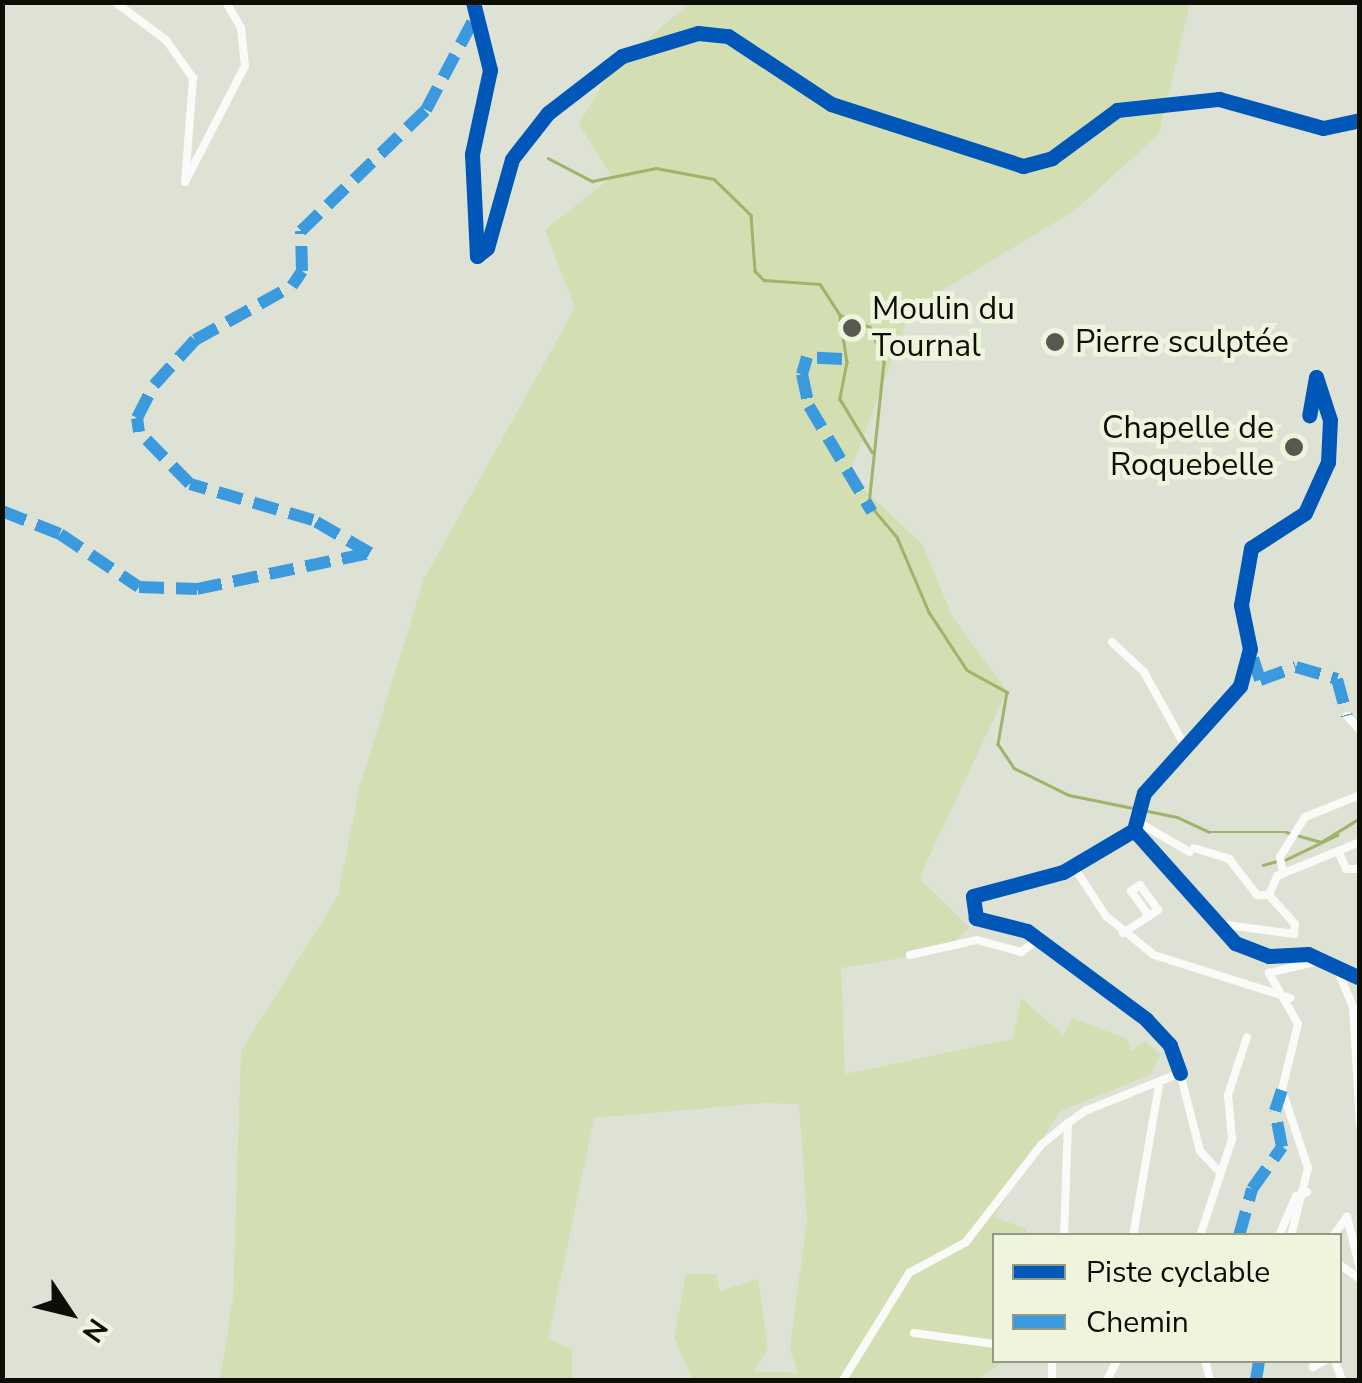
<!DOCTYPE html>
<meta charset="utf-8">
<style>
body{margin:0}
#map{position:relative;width:1362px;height:1383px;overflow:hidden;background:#dee2d5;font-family:"Nunito Sans",sans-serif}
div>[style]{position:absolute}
.green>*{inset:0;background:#d3deb3}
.stream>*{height:2.5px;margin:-1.25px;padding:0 1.25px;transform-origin:1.25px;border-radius:1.25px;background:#a3b26a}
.street>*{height:8px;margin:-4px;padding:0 4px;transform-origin:4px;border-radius:4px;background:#fafbf9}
.quiet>*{height:12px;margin-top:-6px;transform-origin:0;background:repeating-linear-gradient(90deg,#3a9add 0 25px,transparent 0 37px)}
.cycleway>*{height:15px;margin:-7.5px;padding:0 7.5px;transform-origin:7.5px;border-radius:7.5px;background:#0057b8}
.dots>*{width:28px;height:28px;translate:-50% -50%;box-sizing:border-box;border:5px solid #eef5dc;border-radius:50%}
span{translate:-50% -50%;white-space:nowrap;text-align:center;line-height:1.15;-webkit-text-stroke:9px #eef5dc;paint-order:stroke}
.poi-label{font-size:32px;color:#0d0f07}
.left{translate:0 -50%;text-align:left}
.right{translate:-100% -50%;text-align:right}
.frame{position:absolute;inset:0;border:5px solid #0d0f07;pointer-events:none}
.legend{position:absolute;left:992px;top:1233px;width:350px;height:130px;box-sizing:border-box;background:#eef5dc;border:2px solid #949987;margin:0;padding:12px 18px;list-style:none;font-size:30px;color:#0d0f07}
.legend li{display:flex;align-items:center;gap:20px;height:50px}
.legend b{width:50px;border:2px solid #949987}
.north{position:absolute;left:20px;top:1263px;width:100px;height:100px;-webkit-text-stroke:8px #eef5dc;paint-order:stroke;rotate:125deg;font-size:28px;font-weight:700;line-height:40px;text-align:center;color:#0d0f07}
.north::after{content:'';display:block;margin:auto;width:35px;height:45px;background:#0d0f07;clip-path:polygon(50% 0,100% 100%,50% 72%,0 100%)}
</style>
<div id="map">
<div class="green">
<i style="clip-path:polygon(690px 3px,1190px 3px,1159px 134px,1074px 211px,911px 309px,849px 475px,923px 545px,952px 616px,1007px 691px,919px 878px,970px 928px,942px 951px,841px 968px,845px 1074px,1013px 1039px,1021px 998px,1063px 1035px,1073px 1018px,1127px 1039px,1131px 1051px,1145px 1041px,1160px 1054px,1151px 1074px,1059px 1112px,994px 1217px,1026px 1229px,1026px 1235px,994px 1236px,994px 1360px,1005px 1361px,977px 1380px,693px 1380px,674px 1338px,686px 1274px,716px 1274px,720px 1291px,758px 1279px,768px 1349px,753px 1371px,798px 1373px,790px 1349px,807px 1218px,799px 1104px,765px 1103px,594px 1118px,548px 1339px,572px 1349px,572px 1380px,220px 1380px,233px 1298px,241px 1051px,338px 896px,360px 786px,424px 579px,575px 308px,545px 230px,612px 177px,579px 124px,611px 70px)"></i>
</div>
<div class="stream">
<i style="left:548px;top:158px;width:50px;rotate:27.6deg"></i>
<i style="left:592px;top:181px;width:65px;rotate:-11.5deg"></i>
<i style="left:656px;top:168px;width:59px;rotate:10.7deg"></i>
<i style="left:714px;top:179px;width:52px;rotate:44.2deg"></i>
<i style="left:751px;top:215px;width:56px;rotate:85.9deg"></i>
<i style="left:755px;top:271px;width:13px;rotate:45deg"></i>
<i style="left:764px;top:280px;width:56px;rotate:4.1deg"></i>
<i style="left:820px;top:284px;width:37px;rotate:57deg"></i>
<i style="left:840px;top:315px;width:32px;rotate:22deg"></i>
<i style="left:870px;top:327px;width:38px;rotate:68deg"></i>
<i style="left:884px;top:362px;width:143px;rotate:96deg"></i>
<i style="left:869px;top:504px;width:43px;rotate:49.7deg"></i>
<i style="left:897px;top:537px;width:82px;rotate:66.9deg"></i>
<i style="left:929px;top:612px;width:69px;rotate:56.8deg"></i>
<i style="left:967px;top:670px;width:46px;rotate:28.8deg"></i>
<i style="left:1007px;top:692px;width:53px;rotate:99.8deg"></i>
<i style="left:998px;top:744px;width:29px;rotate:56deg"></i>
<i style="left:1014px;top:768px;width:61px;rotate:26.1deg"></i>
<i style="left:1069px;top:795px;width:110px;rotate:11.5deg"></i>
<i style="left:1177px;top:817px;width:35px;rotate:25deg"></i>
<i style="left:1209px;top:832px;width:77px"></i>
<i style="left:1286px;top:832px;width:36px;rotate:16deg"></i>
<i style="left:1321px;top:842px;width:46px;rotate:-31.6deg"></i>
<i style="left:840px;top:317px;width:46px;rotate:81.2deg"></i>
<i style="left:847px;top:362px;width:38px;rotate:101deg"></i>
<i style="left:840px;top:399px;width:62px;rotate:58.9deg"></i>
<i style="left:1285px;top:860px;width:58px;rotate:-25.7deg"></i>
<i style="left:1263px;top:865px;width:15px;rotate:-16deg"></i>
</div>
<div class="street">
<i style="left:115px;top:2px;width:64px;rotate:36.7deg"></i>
<i style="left:166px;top:40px;width:47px;rotate:54.6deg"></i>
<i style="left:193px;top:78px;width:104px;rotate:94.4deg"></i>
<i style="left:185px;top:182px;width:131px;rotate:-62.7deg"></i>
<i style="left:245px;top:66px;width:38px;rotate:-96deg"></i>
<i style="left:241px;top:28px;width:30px;rotate:-120deg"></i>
<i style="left:473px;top:2px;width:70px;rotate:76deg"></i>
<i style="left:490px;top:70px;width:86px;rotate:102.1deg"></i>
<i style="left:472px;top:154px;width:102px;rotate:87.2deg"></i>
<i style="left:477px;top:256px;width:13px;rotate:-39deg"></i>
<i style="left:487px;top:248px;width:92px;rotate:-74.3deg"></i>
<i style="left:512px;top:159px;width:58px;rotate:-52deg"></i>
<i style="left:548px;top:113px;width:93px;rotate:-37.6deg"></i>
<i style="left:622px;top:56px;width:79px;rotate:-16.8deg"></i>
<i style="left:698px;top:33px;width:30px;rotate:6deg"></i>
<i style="left:728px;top:36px;width:123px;rotate:33.4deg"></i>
<i style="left:831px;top:104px;width:202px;rotate:17.9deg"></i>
<i style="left:1023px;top:166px;width:30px;rotate:-15deg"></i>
<i style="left:1052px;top:158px;width:81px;rotate:-36.4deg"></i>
<i style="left:1117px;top:110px;width:103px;rotate:-6.2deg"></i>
<i style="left:1219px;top:99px;width:108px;rotate:15.6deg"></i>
<i style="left:1323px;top:128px;width:38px;rotate:-12deg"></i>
<i style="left:1112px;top:642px;width:44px;rotate:43.2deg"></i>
<i style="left:1144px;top:672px;width:87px;rotate:61.1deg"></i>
<i style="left:1347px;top:716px;width:19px;rotate:47deg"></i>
<i style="left:1134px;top:830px;width:38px;rotate:-75deg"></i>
<i style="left:1144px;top:793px;width:144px;rotate:-48.1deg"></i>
<i style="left:1240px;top:686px;width:38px;rotate:-75deg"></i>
<i style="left:1250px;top:649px;width:45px;rotate:-101.6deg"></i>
<i style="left:1241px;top:605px;width:58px;rotate:-80deg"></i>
<i style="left:1251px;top:548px;width:64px;rotate:-32.9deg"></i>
<i style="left:1305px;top:513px;width:56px;rotate:-65.7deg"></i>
<i style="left:1328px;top:462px;width:42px;rotate:-87.3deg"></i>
<i style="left:1330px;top:420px;width:45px;rotate:-108deg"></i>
<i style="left:1316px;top:377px;width:39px;rotate:100deg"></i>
<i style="left:1139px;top:832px;width:8px;rotate:-60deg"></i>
<i style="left:1143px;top:825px;width:54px;rotate:29.9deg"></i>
<i style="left:1194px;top:848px;width:37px;rotate:17deg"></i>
<i style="left:1229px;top:859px;width:46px;rotate:52.1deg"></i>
<i style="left:1257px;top:895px;width:12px"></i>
<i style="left:1339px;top:853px;width:17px;rotate:66deg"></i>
<i style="left:1346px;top:869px;width:14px"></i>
<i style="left:1074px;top:867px;width:59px;rotate:56.9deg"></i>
<i style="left:1106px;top:916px;width:62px;rotate:39.1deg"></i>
<i style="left:1154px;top:955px;width:143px;rotate:17.5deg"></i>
<i style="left:1283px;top:873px;width:16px;rotate:-101deg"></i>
<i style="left:1280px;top:857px;width:47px;rotate:-58deg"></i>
<i style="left:1305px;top:817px;width:59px;rotate:-21.8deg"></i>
<i style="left:1269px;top:895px;width:21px;rotate:-67deg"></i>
<i style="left:1277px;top:876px;width:90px;rotate:-22.3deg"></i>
<i style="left:1219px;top:924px;width:76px;rotate:7.6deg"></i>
<i style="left:1294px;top:934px;width:10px;rotate:-84deg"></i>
<i style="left:1295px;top:924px;width:39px;rotate:-132deg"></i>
<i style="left:1123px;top:933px;width:31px;rotate:-33deg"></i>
<i style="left:1149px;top:916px;width:11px;rotate:-34deg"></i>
<i style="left:1158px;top:910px;width:31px;rotate:-126deg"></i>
<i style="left:1140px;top:885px;width:11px;rotate:146deg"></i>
<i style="left:1131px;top:891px;width:31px;rotate:54deg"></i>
<i style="left:910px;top:955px;width:69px;rotate:-12.6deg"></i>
<i style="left:977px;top:940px;width:46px;rotate:15.3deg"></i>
<i style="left:1021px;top:952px;width:17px;rotate:-36deg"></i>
<i style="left:1337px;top:969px;width:41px;rotate:67.2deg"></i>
<i style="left:1353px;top:1007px;width:117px;rotate:86.6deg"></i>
<i style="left:1180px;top:1073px;width:30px;rotate:-110deg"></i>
<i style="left:1170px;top:1045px;width:35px;rotate:-133deg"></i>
<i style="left:1146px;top:1019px;width:148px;rotate:-143.5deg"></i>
<i style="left:1027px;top:931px;width:53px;rotate:-165.7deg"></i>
<i style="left:976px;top:918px;width:22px;rotate:-98deg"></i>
<i style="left:973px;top:896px;width:93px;rotate:-14.9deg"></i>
<i style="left:1063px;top:872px;width:82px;rotate:-30.6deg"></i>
<i style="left:1134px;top:830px;width:152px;rotate:48.2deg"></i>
<i style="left:1235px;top:943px;width:36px;rotate:21deg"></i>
<i style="left:1269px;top:956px;width:39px;rotate:-3deg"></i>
<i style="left:1308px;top:954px;width:57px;rotate:24.8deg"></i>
<i style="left:1064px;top:1236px;width:113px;rotate:-88deg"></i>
<i style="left:1068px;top:1123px;width:21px;rotate:-35deg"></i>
<i style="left:1085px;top:1111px;width:102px;rotate:-21.8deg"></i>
<i style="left:1180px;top:1073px;width:81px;rotate:75.6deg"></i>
<i style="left:1200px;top:1151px;width:25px;rotate:47deg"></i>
<i style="left:1133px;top:1236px;width:152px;rotate:-80.2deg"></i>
<i style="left:1200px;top:1236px;width:102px;rotate:-71.7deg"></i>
<i style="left:1232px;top:1139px;width:44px;rotate:-95.2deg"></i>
<i style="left:1228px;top:1095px;width:61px;rotate:-71.9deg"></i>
<i style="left:1279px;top:1236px;width:43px;rotate:-67deg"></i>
<i style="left:1296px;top:1196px;width:12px;rotate:-20deg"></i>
<i style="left:1291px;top:1236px;width:70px;rotate:-76deg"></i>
<i style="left:1308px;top:1168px;width:82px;rotate:-108.4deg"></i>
<i style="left:1282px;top:1090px;width:68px;rotate:-76.4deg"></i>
<i style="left:1298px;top:1024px;width:59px;rotate:-119.6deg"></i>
<i style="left:1269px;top:973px;width:51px;rotate:-13.5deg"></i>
<i style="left:1333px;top:1236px;width:24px;rotate:-54deg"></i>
<i style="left:1347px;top:1217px;width:54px;rotate:76deg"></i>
<i style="left:1340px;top:1265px;width:24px;rotate:35deg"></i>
<i style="left:914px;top:1333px;width:81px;rotate:7.8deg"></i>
<i style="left:1205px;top:1360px;width:21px;rotate:76deg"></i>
<i style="left:1316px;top:1360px;width:8px;rotate:113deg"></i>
<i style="left:1313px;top:1367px;width:15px;rotate:-28deg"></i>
<i style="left:1335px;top:1360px;width:21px;rotate:71deg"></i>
<i style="left:843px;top:1380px;width:126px;rotate:-58.3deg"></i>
<i style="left:909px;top:1273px;width:65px;rotate:-28.5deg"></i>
<i style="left:966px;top:1242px;width:123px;rotate:-52.3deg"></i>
<i style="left:1041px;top:1145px;width:35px;rotate:-39deg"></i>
<i style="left:1052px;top:1380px;width:20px;rotate:-90deg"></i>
<i style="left:1107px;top:1380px;width:22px;rotate:-63deg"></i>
</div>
<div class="quiet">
<i style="left:842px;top:359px;width:35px;rotate:-177deg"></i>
<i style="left:807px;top:357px;width:18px;rotate:106deg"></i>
<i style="left:802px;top:374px;width:33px;rotate:78deg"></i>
<i style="left:809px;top:406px;width:123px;rotate:59.3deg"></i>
<i style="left:2px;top:511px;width:62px;rotate:21.6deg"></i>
<i style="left:60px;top:534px;width:95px;rotate:33.9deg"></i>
<i style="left:139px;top:587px;width:58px;rotate:2deg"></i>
<i style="left:197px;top:589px;width:177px;rotate:-11.8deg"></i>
<i style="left:370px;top:553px;width:66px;rotate:-149.9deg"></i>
<i style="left:313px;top:520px;width:128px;rotate:-163.7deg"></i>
<i style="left:190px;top:484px;width:73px;rotate:-134.4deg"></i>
<i style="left:139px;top:432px;width:14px;rotate:-98deg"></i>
<i style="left:137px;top:418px;width:37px;rotate:-63deg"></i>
<i style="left:154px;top:385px;width:61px;rotate:-47.7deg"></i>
<i style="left:195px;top:340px;width:111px;rotate:-29.1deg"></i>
<i style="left:292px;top:286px;width:18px;rotate:-56deg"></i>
<i style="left:302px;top:271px;width:40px;rotate:-91.4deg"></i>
<i style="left:301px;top:231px;width:174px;rotate:-44.1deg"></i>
<i style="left:426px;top:110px;width:101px;rotate:-62.2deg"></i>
<i style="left:1253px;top:658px;width:23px;rotate:72deg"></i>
<i style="left:1260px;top:680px;width:38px;rotate:-20deg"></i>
<i style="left:1296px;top:667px;width:43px;rotate:16.3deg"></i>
<i style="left:1337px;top:679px;width:38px;rotate:75deg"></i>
<i style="left:1239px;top:1236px;width:49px;rotate:-74.5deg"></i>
<i style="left:1252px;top:1189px;width:52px;rotate:-54.5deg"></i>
<i style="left:1282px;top:1147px;width:37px;rotate:-101deg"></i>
<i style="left:1275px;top:1111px;width:22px;rotate:-72deg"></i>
<i style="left:1256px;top:1380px;width:20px;rotate:-81deg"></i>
</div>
<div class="cycleway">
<i style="left:473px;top:2px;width:70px;rotate:76deg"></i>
<i style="left:490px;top:70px;width:86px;rotate:102.1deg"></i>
<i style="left:472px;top:154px;width:102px;rotate:87.2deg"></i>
<i style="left:477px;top:256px;width:13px;rotate:-39deg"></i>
<i style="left:487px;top:248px;width:92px;rotate:-74.3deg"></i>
<i style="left:512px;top:159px;width:58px;rotate:-52deg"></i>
<i style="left:548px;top:113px;width:93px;rotate:-37.6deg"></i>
<i style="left:622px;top:56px;width:79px;rotate:-16.8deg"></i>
<i style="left:698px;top:33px;width:30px;rotate:6deg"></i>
<i style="left:728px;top:36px;width:123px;rotate:33.4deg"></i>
<i style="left:831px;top:104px;width:202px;rotate:17.9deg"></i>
<i style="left:1023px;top:166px;width:30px;rotate:-15deg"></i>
<i style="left:1052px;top:158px;width:81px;rotate:-36.4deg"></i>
<i style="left:1117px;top:110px;width:103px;rotate:-6.2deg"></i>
<i style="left:1219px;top:99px;width:108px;rotate:15.6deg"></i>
<i style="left:1323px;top:128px;width:38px;rotate:-12deg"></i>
<i style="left:1134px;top:830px;width:38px;rotate:-75deg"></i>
<i style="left:1144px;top:793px;width:144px;rotate:-48.1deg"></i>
<i style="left:1240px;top:686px;width:38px;rotate:-75deg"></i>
<i style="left:1250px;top:649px;width:45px;rotate:-101.6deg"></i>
<i style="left:1241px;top:605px;width:58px;rotate:-80deg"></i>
<i style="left:1251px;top:548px;width:64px;rotate:-32.9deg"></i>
<i style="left:1305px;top:513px;width:56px;rotate:-65.7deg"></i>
<i style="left:1328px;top:462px;width:42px;rotate:-87.3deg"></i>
<i style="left:1330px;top:420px;width:45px;rotate:-108deg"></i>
<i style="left:1316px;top:377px;width:39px;rotate:100deg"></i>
<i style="left:1180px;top:1073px;width:30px;rotate:-110deg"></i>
<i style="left:1170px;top:1045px;width:35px;rotate:-133deg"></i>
<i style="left:1146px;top:1019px;width:148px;rotate:-143.5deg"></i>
<i style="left:1027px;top:931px;width:53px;rotate:-165.7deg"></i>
<i style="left:976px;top:918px;width:22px;rotate:-98deg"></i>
<i style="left:973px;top:896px;width:93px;rotate:-14.9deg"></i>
<i style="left:1063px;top:872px;width:82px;rotate:-30.6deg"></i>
<i style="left:1134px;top:830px;width:152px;rotate:48.2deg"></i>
<i style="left:1235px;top:943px;width:36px;rotate:21deg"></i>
<i style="left:1269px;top:956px;width:39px;rotate:-3deg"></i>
<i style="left:1308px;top:954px;width:57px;rotate:24.8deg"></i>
</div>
<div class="dots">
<i style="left:852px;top:328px;background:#56594f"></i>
<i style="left:1055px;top:342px;background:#56594f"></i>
<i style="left:1294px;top:447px;background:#56594f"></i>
</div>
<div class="poi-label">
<span class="left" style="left:872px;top:328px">Moulin du<br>Tournal</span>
<span class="left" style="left:1075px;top:342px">Pierre sculptée</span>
<span class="right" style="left:1274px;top:447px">Chapelle de<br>Roquebelle</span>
</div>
<div class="frame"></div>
<ul class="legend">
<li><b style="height:12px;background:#0057b8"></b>Piste cyclable</li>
<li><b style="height:12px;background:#3a9add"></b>Chemin</li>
</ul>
<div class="north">N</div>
</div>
